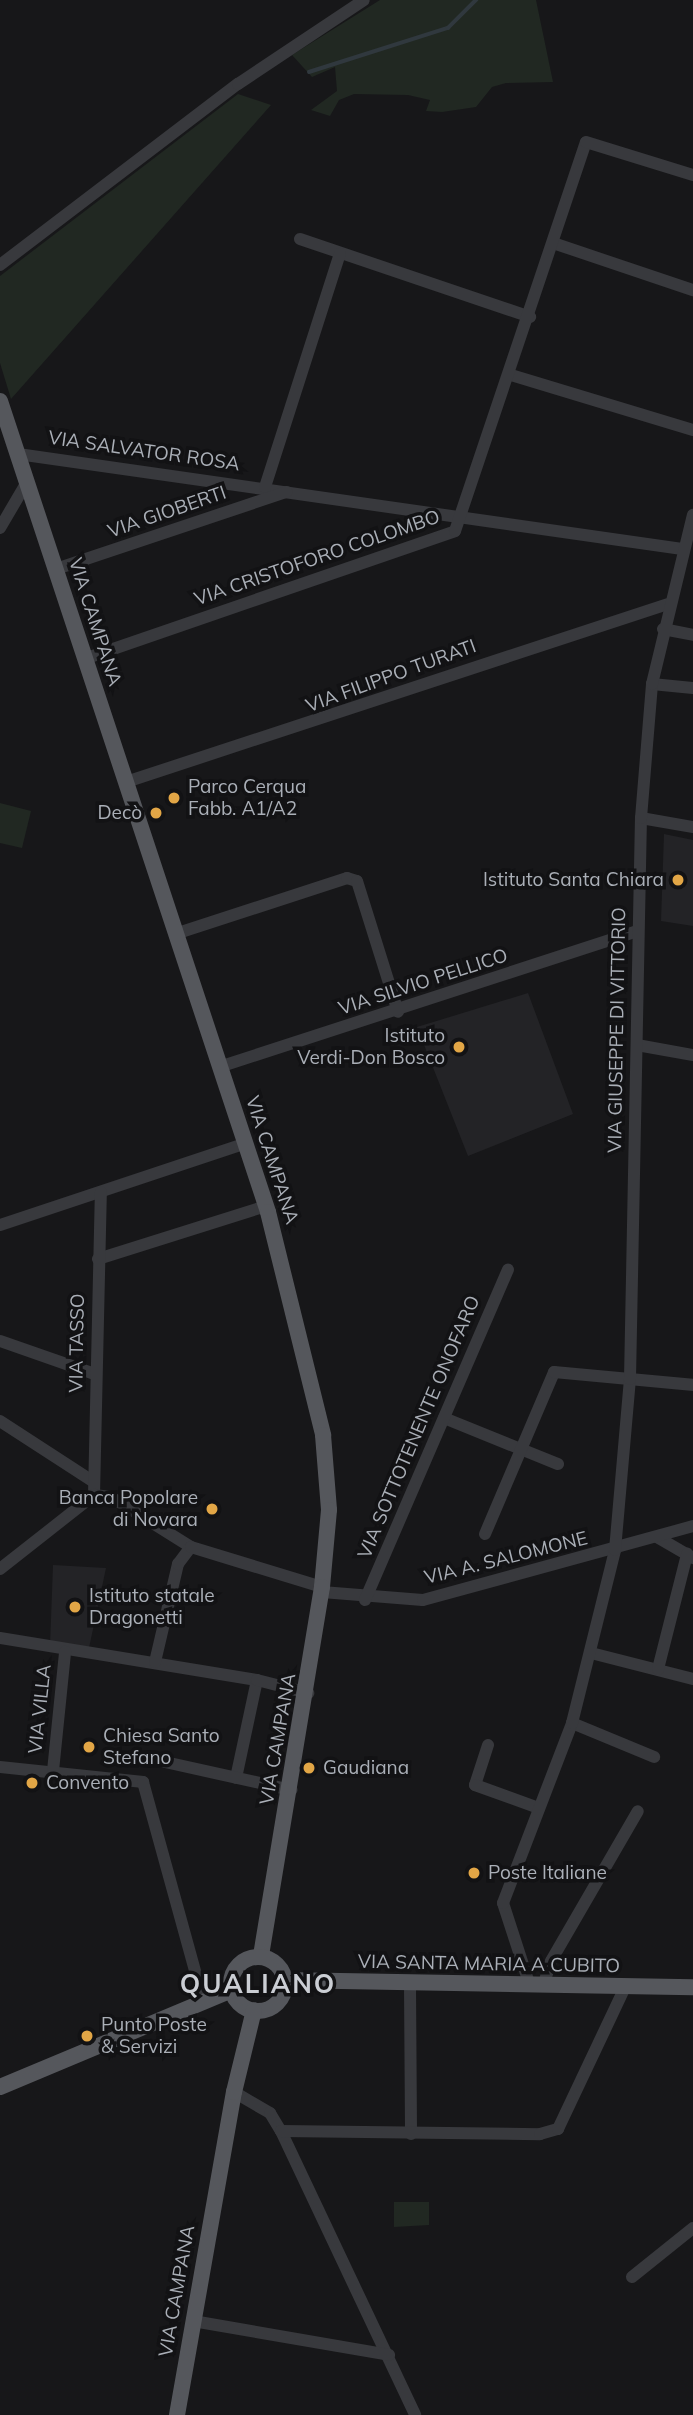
<!DOCTYPE html>
<meta charset="utf-8">
<style>
body{margin:0}
#map{position:relative;width:693px;height:2415px;overflow:hidden;background:#171719;font-family:Mulish,sans-serif}
div>[style]{position:absolute}
.built>*{inset:0;background:#232326}
.green>*{inset:0;background:#212822}
.stream>*{height:3.5px;margin:-1.75px;padding:0 1.75px;transform-origin:1.75px;border-radius:1.75px;background:#30383e}
.minor>*{height:12px;margin:-6px;padding:0 6px;transform-origin:6px;border-radius:6px;background:#38393d}
.major>*{height:16px;margin:-8px;padding:0 8px;transform-origin:8px;border-radius:8px;background:#55575c}
.major>.ring{margin:-8px;padding:0;box-sizing:content-box;background:none;border:16px solid #55575c;border-radius:50%}
.dots>*{width:19px;height:19px;translate:-50% -50%;box-sizing:border-box;border:4px solid #121214;border-radius:50%}
span{translate:-50% -50%;white-space:nowrap;text-align:center;line-height:1.15;-webkit-text-stroke:7px #121214;paint-order:stroke}
.street-label{font-size:19px;color:#aaafb7}
.poi-label{font-size:19px;color:#aaafb7}
.left{translate:0 -50%;text-align:left}
.right{translate:-100% -50%;text-align:right}
.district-label{font-size:26px;color:#cbced4;font-weight:700;letter-spacing:2px}
</style>
<div id="map">
<div class="built">
<i style="clip-path:polygon(664px 834px,693px 840px,693px 926px,661px 921px)"></i>
<i style="clip-path:polygon(528px 993px,573px 1114px,468px 1156px,417px 1027px)"></i>
<i style="clip-path:polygon(53px 1565px,106px 1568px,89px 1648px,50px 1646px)"></i>
</div>
<div class="green">
<i style="clip-path:polygon(380px 0,536px 0,553px 82px,506px 83px,492px 87px,476px 107px,442px 112px,426px 111px,430px 100px,408px 95px,354px 94px,339px 100px,330px 116px,311px 110px,337px 91px,335px 67px,312px 77px,292px 55px)"></i>
<i style="clip-path:polygon(238px 94px,271px 105px,11px 399px,0 363px,0 276px)"></i>
<i style="clip-path:polygon(0 803px,31px 811px,22px 848px,0 843px)"></i>
<i style="clip-path:polygon(394px 2202px,429px 2202px,429px 2225px,394px 2227px)"></i>
</div>
<div class="stream">
<i style="left:309px;top:72px;width:146px;rotate:-17.6deg"></i>
<i style="left:448px;top:28px;width:40px;rotate:-45deg"></i>
</div>
<div class="minor">
<i style="left:300px;top:239px;width:243px;rotate:18.7deg"></i>
<i style="left:553px;top:243px;width:148px;rotate:18.6deg"></i>
<i style="left:0;top:265px;width:299px;rotate:-37.3deg"></i>
<i style="left:238px;top:84px;width:151px;rotate:-33.7deg"></i>
<i style="left:511px;top:375px;width:190px;rotate:16.8deg"></i>
<i style="left:18px;top:454px;width:671px;rotate:8.14deg"></i>
<i style="left:265px;top:487px;width:245px;rotate:-72.2deg"></i>
<i style="left:0;top:528px;width:53px;rotate:-59.6deg"></i>
<i style="left:56px;top:569px;width:243px;rotate:-18.5deg"></i>
<i style="left:663px;top:629px;width:31px;rotate:11deg"></i>
<i style="left:84px;top:659px;width:392px;rotate:-19deg"></i>
<i style="left:455px;top:531px;width:410px;rotate:-71.4deg"></i>
<i style="left:586px;top:142px;width:112px;rotate:17.1deg"></i>
<i style="left:652px;top:684px;width:41px;rotate:5.6deg"></i>
<i style="left:126px;top:782px;width:570px;rotate:-18.18deg"></i>
<i style="left:641px;top:818px;width:53px;rotate:9.8deg"></i>
<i style="left:175px;top:934px;width:181px;rotate:-18deg"></i>
<i style="left:347px;top:878px;width:10px;rotate:17deg"></i>
<i style="left:357px;top:881px;width:137px;rotate:72.6deg"></i>
<i style="left:637px;top:1045px;width:57px;rotate:10.1deg"></i>
<i style="left:219px;top:1067px;width:440px;rotate:-18deg"></i>
<i style="left:0;top:1225px;width:257px;rotate:-18.4deg"></i>
<i style="left:98px;top:1259px;width:176px;rotate:-17.5deg"></i>
<i style="left:0;top:1341px;width:101px;rotate:19.2deg"></i>
<i style="left:444px;top:1418px;width:123px;rotate:22deg"></i>
<i style="left:0;top:1421px;width:112px;rotate:33deg"></i>
<i style="left:94px;top:1495px;width:303px;rotate:-88.7deg"></i>
<i style="left:94px;top:1495px;width:17px;rotate:7deg"></i>
<i style="left:111px;top:1497px;width:94px;rotate:32deg"></i>
<i style="left:485px;top:1534px;width:176px;rotate:-66.9deg"></i>
<i style="left:554px;top:1372px;width:140px;rotate:5.3deg"></i>
<i style="left:657px;top:1537px;width:42px;rotate:30.3deg"></i>
<i style="left:0;top:1569px;width:120px;rotate:-38.2deg"></i>
<i style="left:322px;top:1592px;width:101px;rotate:4.5deg"></i>
<i style="left:423px;top:1600px;width:280px;rotate:-15.3deg"></i>
<i style="left:365px;top:1600px;width:360px;rotate:-66.6deg"></i>
<i style="left:0;top:1638px;width:260px;rotate:9.3deg"></i>
<i style="left:257px;top:1680px;width:100px;rotate:102.1deg"></i>
<i style="left:591px;top:1653px;width:105px;rotate:14.3deg"></i>
<i style="left:155px;top:1662px;width:101px;rotate:-76.8deg"></i>
<i style="left:178px;top:1564px;width:21px;rotate:-53deg"></i>
<i style="left:191px;top:1547px;width:137px;rotate:17deg"></i>
<i style="left:658px;top:1669px;width:119px;rotate:-75.8deg"></i>
<i style="left:257px;top:1680px;width:53px;rotate:14.3deg"></i>
<i style="left:572px;top:1723px;width:89px;rotate:22.5deg"></i>
<i style="left:488px;top:1745px;width:42px;rotate:108deg"></i>
<i style="left:475px;top:1785px;width:68px;rotate:19.8deg"></i>
<i style="left:147px;top:1758px;width:148px;rotate:12.5deg"></i>
<i style="left:0;top:1767px;width:144px;rotate:6deg"></i>
<i style="left:143px;top:1782px;width:229px;rotate:74.6deg"></i>
<i style="left:53px;top:1771px;width:120px;rotate:-84.2deg"></i>
<i style="left:529px;top:1983px;width:84px;rotate:-108deg"></i>
<i style="left:503px;top:1903px;width:193px;rotate:-69deg"></i>
<i style="left:572px;top:1723px;width:178px;rotate:-76deg"></i>
<i style="left:615px;top:1550px;width:172px;rotate:-85deg"></i>
<i style="left:630px;top:1379px;width:561px;rotate:-88.88deg"></i>
<i style="left:641px;top:818px;width:134px;rotate:-85.3deg"></i>
<i style="left:652px;top:684px;width:174px;rotate:-76.4deg"></i>
<i style="left:544px;top:1983px;width:23px;rotate:-72deg"></i>
<i style="left:551px;top:1961px;width:173px;rotate:-59.9deg"></i>
<i style="left:410px;top:1986px;width:148px;rotate:89.6deg"></i>
<i style="left:234px;top:2092px;width:42px;rotate:30.3deg"></i>
<i style="left:270px;top:2113px;width:21px;rotate:59deg"></i>
<i style="left:281px;top:2131px;width:314px;rotate:64.7deg"></i>
<i style="left:281px;top:2131px;width:259px;rotate:0.7deg"></i>
<i style="left:540px;top:2134px;width:19px;rotate:-16deg"></i>
<i style="left:558px;top:2129px;width:157px;rotate:-64.7deg"></i>
<i style="left:632px;top:2277px;width:78px;rotate:-38.8deg"></i>
<i style="left:193px;top:2321px;width:199px;rotate:9.8deg"></i>
</div>
<div class="major">
<i style="left:0;top:401px;width:854px;rotate:71.71deg"></i>
<i style="left:268px;top:1212px;width:230px;rotate:76.1deg"></i>
<i style="left:323px;top:1435px;width:75px;rotate:85.4deg"></i>
<i style="left:329px;top:1510px;width:77px;rotate:95.2deg"></i>
<i style="left:322px;top:1587px;width:375px;rotate:99.4deg"></i>
<i class="ring" style="left:231px;top:1957px;width:38px;height:38px"></i>
<i style="left:284px;top:1980px;width:409px;rotate:1deg"></i>
<i style="left:0;top:2087px;width:251px;rotate:-22.7deg"></i>
<i style="left:177px;top:2415px;width:328px;rotate:-80deg"></i>
<i style="left:234px;top:2092px;width:84px;rotate:-76.3deg"></i>
</div>
<div class="dots">
<i style="left:174px;top:798px;background:#e2a646"></i>
<i style="left:156px;top:813px;background:#e2a646"></i>
<i style="left:678px;top:880px;background:#e2a646"></i>
<i style="left:459px;top:1047px;background:#e2a646"></i>
<i style="left:212px;top:1509px;background:#e2a646"></i>
<i style="left:75px;top:1607px;background:#e2a646"></i>
<i style="left:89px;top:1747px;background:#e2a646"></i>
<i style="left:309px;top:1768px;background:#e2a646"></i>
<i style="left:32px;top:1783px;background:#e2a646"></i>
<i style="left:474px;top:1873px;background:#e2a646"></i>
<i style="left:87px;top:2036px;background:#e2a646"></i>
</div>
<div class="street-label">
<span style="left:144px;top:451px;rotate:8deg">VIA SALVATOR ROSA</span>
<span style="left:167px;top:512px;rotate:-19deg">VIA GIOBERTI</span>
<span style="left:317px;top:558px;rotate:-19deg">VIA CRISTOFORO COLOMBO</span>
<span style="left:95px;top:622px;rotate:72deg">VIA CAMPANA</span>
<span style="left:391px;top:676px;rotate:-20deg">VIA FILIPPO TURATI</span>
<span style="left:423px;top:982px;rotate:-18deg">VIA SILVIO PELLICO</span>
<span style="left:617px;top:1030px;rotate:-89deg">VIA GIUSEPPE DI VITTORIO</span>
<span style="left:272px;top:1160px;rotate:72deg">VIA CAMPANA</span>
<span style="left:77px;top:1343px;rotate:-89deg">VIA TASSO</span>
<span style="left:419px;top:1427px;rotate:-67deg">VIA SOTTOTENENTE ONOFARO</span>
<span style="left:506px;top:1558px;rotate:-14deg">VIA A. SALOMONE</span>
<span style="left:40px;top:1709px;rotate:-84deg">VIA VILLA</span>
<span style="left:278px;top:1739px;rotate:-80deg">VIA CAMPANA</span>
<span style="left:489px;top:1964px;rotate:1deg">VIA SANTA MARIA A CUBITO</span>
<span style="left:177px;top:2291px;rotate:-80deg">VIA CAMPANA</span>
</div>
<div class="poi-label">
<span class="left" style="left:188px;top:798px">Parco Cerqua<br>Fabb. A1/A2</span>
<span class="right" style="left:142px;top:813px">Decò</span>
<span class="right" style="left:664px;top:880px">Istituto Santa Chiara</span>
<span class="right" style="left:445px;top:1047px">Istituto<br>Verdi-Don Bosco</span>
<span class="right" style="left:198px;top:1509px">Banca Popolare<br>di Novara</span>
<span class="left" style="left:89px;top:1607px">Istituto statale<br>Dragonetti</span>
<span class="left" style="left:103px;top:1747px">Chiesa Santo<br>Stefano</span>
<span class="left" style="left:323px;top:1768px">Gaudiana</span>
<span class="left" style="left:46px;top:1783px">Convento</span>
<span class="left" style="left:488px;top:1873px">Poste Italiane</span>
<span class="left" style="left:101px;top:2036px">Punto Poste<br>&amp; Servizi</span>
</div>
<div class="district-label">
<span style="left:258px;top:1984px">QUALIANO</span>
</div>
</div>
